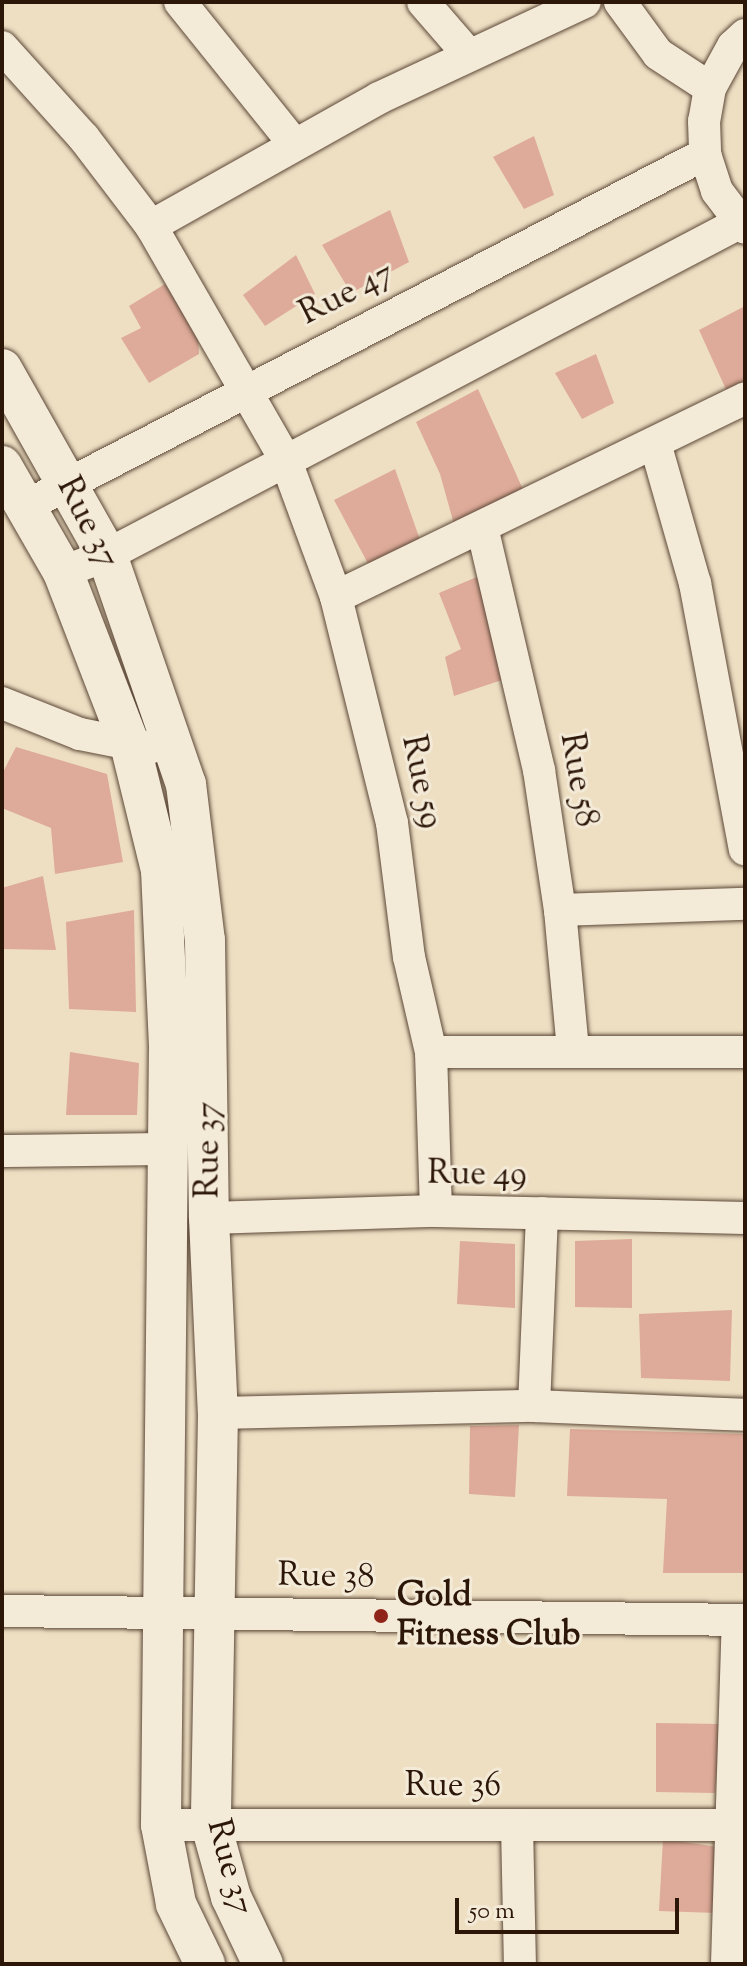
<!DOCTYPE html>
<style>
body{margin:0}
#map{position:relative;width:747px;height:1966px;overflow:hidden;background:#eedfc3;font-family:"Sorts Mill Goudy",serif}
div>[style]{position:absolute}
.building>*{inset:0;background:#deaa99}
.roads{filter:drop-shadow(0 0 2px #5c4837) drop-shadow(0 0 2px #5c4837)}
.minor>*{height:32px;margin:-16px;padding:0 16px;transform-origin:16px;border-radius:16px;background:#f4ead8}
.tertiary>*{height:40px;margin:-20px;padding:0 20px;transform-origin:20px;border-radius:20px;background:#f4ead8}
.dots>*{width:22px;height:22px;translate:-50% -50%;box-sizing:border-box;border:4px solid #f4ead8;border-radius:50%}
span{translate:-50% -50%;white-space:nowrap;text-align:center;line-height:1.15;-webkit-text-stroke:6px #f4ead8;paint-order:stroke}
.street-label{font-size:34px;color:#2c1608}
.poi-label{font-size:34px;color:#2c1608;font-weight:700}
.left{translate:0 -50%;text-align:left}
.frame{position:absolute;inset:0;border:4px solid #2c1608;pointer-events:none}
.scale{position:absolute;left:455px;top:1898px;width:224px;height:36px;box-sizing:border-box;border:4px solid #2c1608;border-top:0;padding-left:10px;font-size:24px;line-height:28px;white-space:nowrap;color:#2c1608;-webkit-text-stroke:6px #f4ead8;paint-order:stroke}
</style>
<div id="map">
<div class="building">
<i style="clip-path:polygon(534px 136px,554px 195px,524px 209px,493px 157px)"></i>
<i style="clip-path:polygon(390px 210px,409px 262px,351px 293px,322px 245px)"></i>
<i style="clip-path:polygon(296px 255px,315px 294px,265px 326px,243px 295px)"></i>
<i style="clip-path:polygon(165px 284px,198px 338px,199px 354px,149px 383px,121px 338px,141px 328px,129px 306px)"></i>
<i style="clip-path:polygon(745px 306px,745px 388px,729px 396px,699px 330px)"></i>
<i style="clip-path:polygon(596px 354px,614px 403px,582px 419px,555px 373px)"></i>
<i style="clip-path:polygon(478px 389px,525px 494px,457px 535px,440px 474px,416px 422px)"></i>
<i style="clip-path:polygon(395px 469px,424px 551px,372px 571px,334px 500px)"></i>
<i style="clip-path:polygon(479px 576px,505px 679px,454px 696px,445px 657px,461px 649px,439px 593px)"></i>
<i style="clip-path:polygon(16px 747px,107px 774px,123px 862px,55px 874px,51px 828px,2px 808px,2px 774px)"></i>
<i style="clip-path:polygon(43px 876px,56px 950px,2px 949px,2px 888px)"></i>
<i style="clip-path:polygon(134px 910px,136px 1012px,69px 1009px,66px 922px)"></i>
<i style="clip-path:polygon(70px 1052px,139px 1063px,137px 1115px,66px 1115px)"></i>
<i style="clip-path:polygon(632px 1239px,632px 1308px,575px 1307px,575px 1241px)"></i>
<i style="clip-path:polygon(460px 1241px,515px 1244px,515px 1308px,457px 1304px)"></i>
<i style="clip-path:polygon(732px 1310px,730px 1381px,641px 1378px,639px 1314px)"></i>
<i style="clip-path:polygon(519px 1425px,515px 1497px,469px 1494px,470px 1426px)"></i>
<i style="clip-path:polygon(570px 1429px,745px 1434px,745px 1573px,663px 1573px,667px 1499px,567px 1496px)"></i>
<i style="clip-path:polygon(656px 1723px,720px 1724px,715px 1793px,656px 1792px)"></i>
<i style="clip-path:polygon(663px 1839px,718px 1847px,716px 1913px,659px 1911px)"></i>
</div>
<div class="roads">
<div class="minor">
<i style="left:180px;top:2px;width:182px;rotate:51.2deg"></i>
<i style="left:423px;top:2px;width:69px;rotate:49.1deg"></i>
<i style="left:620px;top:2px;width:64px;rotate:53.8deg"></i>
<i style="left:658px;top:54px;width:62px;rotate:33.2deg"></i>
<i style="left:745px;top:35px;width:16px;rotate:137deg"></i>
<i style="left:733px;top:46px;width:48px;rotate:118.7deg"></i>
<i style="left:710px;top:88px;width:34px;rotate:100deg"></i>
<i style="left:704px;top:121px;width:33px;rotate:88deg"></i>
<i style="left:705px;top:154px;width:39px;rotate:72deg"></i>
<i style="left:717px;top:191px;width:46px;rotate:52.9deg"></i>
<i style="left:2px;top:47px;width:122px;rotate:48deg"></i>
<i style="left:84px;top:138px;width:111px;rotate:52.7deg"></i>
<i style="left:151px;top:226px;width:271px;rotate:60.1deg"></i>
<i style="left:286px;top:461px;width:145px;rotate:69.8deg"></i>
<i style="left:336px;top:597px;width:233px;rotate:76.1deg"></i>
<i style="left:392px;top:823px;width:135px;rotate:82.8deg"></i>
<i style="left:409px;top:957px;width:98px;rotate:77deg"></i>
<i style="left:431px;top:1052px;width:159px;rotate:88.2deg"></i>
<i style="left:151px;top:226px;width:261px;rotate:-29.3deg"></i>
<i style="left:379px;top:98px;width:227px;rotate:-25deg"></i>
<i style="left:655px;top:443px;width:146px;rotate:74.1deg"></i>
<i style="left:695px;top:583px;width:271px;rotate:79.4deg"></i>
<i style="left:26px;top:506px;width:765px;rotate:-27.4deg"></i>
<i style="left:482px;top:527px;width:250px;rotate:76.8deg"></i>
<i style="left:539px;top:770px;width:142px;rotate:81.5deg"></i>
<i style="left:560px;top:910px;width:142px;rotate:84.7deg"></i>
<i style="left:63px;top:572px;width:47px;rotate:-21.1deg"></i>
<i style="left:107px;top:555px;width:714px;rotate:-27.71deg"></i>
<i style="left:336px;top:597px;width:455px;rotate:-25.9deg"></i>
<i style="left:2px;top:703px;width:84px;rotate:21.7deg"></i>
<i style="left:80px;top:734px;width:71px;rotate:11.3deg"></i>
<i style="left:560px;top:910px;width:185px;rotate:-1.9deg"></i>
<i style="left:431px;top:1052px;width:314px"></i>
<i style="left:2px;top:1151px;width:165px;rotate:-0.7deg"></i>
<i style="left:209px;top:1218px;width:227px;rotate:-1.8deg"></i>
<i style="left:436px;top:1211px;width:309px;rotate:1.3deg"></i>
<i style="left:534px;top:1406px;width:193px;rotate:-87.6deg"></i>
<i style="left:218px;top:1413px;width:316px;rotate:-1.3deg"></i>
<i style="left:534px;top:1406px;width:211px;rotate:2.4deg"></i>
<i style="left:2px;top:1611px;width:743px;rotate:0.69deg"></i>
<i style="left:161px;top:1825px;width:584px"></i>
<i style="left:517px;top:1825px;width:139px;rotate:88.8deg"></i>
<i style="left:727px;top:1964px;width:344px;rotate:-88.2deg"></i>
</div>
<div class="tertiary">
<i style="left:2px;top:369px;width:214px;rotate:60.6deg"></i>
<i style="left:107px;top:555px;width:242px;rotate:71deg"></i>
<i style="left:186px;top:784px;width:157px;rotate:83.1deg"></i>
<i style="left:205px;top:940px;width:278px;rotate:89.2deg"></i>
<i style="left:209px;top:1218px;width:195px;rotate:87.4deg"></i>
<i style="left:218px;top:1413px;width:412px;rotate:91deg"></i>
<i style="left:211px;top:1825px;width:75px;rotate:74.5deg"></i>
<i style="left:231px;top:1897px;width:74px;rotate:64.5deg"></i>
<i style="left:2px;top:466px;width:122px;rotate:60.1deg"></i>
<i style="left:63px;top:572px;width:189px;rotate:68.9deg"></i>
<i style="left:131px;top:748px;width:126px;rotate:76.2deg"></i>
<i style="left:161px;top:870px;width:175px;rotate:87.4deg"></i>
<i style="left:169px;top:1045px;width:780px;rotate:90.59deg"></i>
<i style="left:161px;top:1825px;width:80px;rotate:79.2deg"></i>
<i style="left:176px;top:1904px;width:67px;rotate:64.2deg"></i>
</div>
</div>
<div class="dots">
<i style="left:381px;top:1616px;background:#8f2418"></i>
</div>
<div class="street-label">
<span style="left:347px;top:294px;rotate:-27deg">Rue 47</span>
<span style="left:87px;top:523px;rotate:63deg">Rue 37</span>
<span style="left:578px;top:780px;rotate:80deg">Rue 58</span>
<span style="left:421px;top:782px;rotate:78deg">Rue 59</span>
<span style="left:209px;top:1150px;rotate:-90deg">Rue 37</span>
<span style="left:477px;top:1175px;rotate:1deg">Rue 49</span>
<span style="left:326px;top:1577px;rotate:1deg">Rue 38</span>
<span style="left:453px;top:1787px">Rue 36</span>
<span style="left:229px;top:1867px;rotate:75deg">Rue 37</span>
</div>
<div class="poi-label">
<span class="left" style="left:397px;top:1616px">Gold<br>Fitness Club</span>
</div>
<div class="frame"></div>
<div class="scale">50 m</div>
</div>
